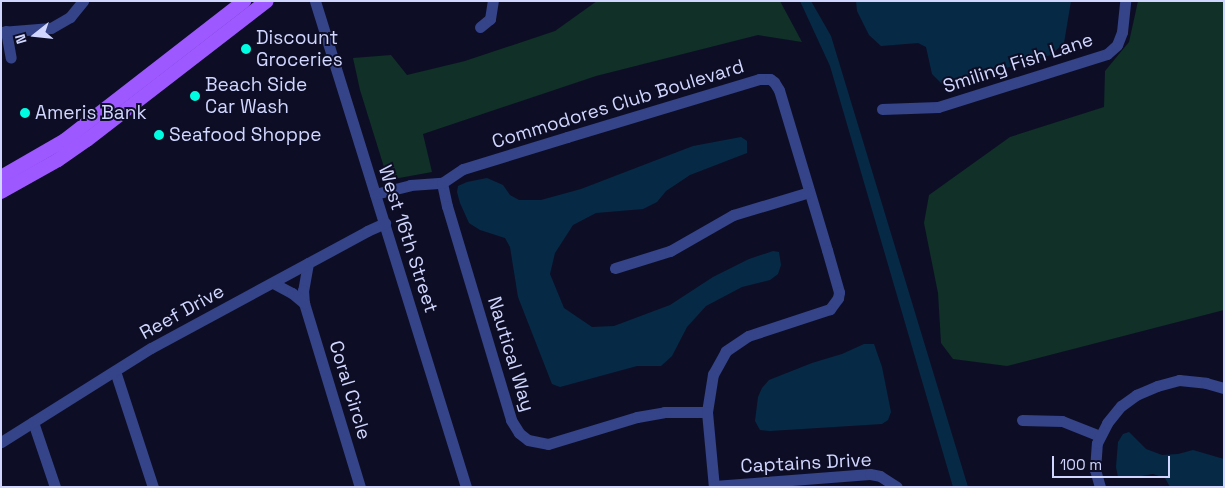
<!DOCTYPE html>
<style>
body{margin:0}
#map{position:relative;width:1225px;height:488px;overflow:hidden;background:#0d0e25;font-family:"Space Grotesk",sans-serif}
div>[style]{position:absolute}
.green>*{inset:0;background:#103028}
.water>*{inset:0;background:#062a45}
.minor>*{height:11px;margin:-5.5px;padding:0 5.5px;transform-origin:5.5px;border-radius:5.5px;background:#354388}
.major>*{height:14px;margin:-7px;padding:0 7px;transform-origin:7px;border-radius:7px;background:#9e58ff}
.dots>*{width:14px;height:14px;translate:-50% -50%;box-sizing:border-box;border:2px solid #0d0e25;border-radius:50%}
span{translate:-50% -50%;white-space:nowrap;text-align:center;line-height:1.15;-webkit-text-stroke:4px #0d0e25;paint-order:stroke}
.poi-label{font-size:19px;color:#d1d6ff}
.left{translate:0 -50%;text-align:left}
.street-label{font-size:19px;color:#d1d6ff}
.frame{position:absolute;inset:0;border:2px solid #d1d6ff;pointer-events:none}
.north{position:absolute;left:10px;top:10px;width:50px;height:50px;-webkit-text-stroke:4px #0d0e25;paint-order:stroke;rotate:254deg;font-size:14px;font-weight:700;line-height:20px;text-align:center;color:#d1d6ff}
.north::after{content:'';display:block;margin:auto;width:18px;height:22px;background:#d1d6ff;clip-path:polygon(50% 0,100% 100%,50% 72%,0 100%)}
.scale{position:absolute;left:1052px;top:456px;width:118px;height:22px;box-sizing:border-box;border:2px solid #d1d6ff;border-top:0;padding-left:6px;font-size:15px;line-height:18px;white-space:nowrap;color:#d1d6ff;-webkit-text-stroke:4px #0d0e25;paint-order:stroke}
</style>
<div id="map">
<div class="green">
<i style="clip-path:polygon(597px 1px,780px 1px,802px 42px,758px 35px,596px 76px,423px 134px,432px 172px,388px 180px,360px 90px,353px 58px,391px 55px,407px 75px,465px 61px,555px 31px)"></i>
<i style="clip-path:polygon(1138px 1px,1224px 1px,1224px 310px,1007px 366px,953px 359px,941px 343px,938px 293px,924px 223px,929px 195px,1010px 137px,1104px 107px,1105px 71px,1129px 42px)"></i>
</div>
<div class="water">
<i style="clip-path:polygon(800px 1px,811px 1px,831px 36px,968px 487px,953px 487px,830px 66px)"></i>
<i style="clip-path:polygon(856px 1px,1071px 1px,1064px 43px,1051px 55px,944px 86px,932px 74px,926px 47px,918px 43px,881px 46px,869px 35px,857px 11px)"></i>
<i style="clip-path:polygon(741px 137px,747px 141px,747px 153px,690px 175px,666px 191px,657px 202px,643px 209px,596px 213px,573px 225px,555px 253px,550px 274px,564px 308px,592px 327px,614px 326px,670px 305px,713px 277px,749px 259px,773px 251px,779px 252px,781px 265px,778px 274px,770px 280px,742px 287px,706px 306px,687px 327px,672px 356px,661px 366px,637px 366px,560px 387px,552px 384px,518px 297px,510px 247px,505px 238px,480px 230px,469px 223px,460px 203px,457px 192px,458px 186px,467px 182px,487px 178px,503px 185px,510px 195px,519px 200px,541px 200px,581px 189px,693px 146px)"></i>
<i style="clip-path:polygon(864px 344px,874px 344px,882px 367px,891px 412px,888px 420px,882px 424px,770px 431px,760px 430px,755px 421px,758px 397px,762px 388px,769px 380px,812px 363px,842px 354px)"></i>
<i style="clip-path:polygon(1129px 432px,1146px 449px,1162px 455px,1178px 454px,1193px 450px,1224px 459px,1224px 487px,1170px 487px,1165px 478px,1153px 474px,1130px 478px,1118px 477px,1116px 467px,1118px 442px,1123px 434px)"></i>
</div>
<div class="minor">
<i style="left:315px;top:1px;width:509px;rotate:72.74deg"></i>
<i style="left:480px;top:27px;width:13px;rotate:-39deg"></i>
<i style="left:490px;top:19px;width:18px;rotate:-81deg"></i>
<i style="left:6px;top:31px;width:27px;rotate:80deg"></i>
<i style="left:1px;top:32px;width:50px;rotate:-4.6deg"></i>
<i style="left:51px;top:28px;width:22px;rotate:-30deg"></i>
<i style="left:70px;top:17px;width:21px;rotate:-51deg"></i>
<i style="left:882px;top:109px;width:56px;rotate:-2deg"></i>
<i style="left:938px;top:107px;width:177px;rotate:-17.4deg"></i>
<i style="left:1107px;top:54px;width:13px;rotate:-42deg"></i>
<i style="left:1117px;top:45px;width:14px;rotate:-69deg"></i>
<i style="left:1122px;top:32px;width:31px;rotate:-84deg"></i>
<i style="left:442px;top:183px;width:24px;rotate:78deg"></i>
<i style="left:447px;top:206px;width:223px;rotate:73.3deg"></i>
<i style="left:511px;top:420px;width:15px;rotate:58deg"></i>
<i style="left:519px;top:433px;width:11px;rotate:38deg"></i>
<i style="left:528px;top:440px;width:20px;rotate:11deg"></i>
<i style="left:548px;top:444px;width:93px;rotate:-16.9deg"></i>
<i style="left:637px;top:417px;width:27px;rotate:-10deg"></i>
<i style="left:664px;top:412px;width:43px"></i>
<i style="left:375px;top:194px;width:36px;rotate:-14deg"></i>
<i style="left:410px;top:185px;width:32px;rotate:-4deg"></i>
<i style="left:442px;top:183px;width:25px;rotate:-34deg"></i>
<i style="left:463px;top:169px;width:109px;rotate:-17.1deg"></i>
<i style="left:567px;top:137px;width:201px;rotate:-16.8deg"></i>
<i style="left:759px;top:79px;width:11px"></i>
<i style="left:770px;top:79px;width:5px;rotate:37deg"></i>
<i style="left:774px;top:82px;width:9px;rotate:58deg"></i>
<i style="left:779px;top:90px;width:167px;rotate:73.3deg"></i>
<i style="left:827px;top:250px;width:44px;rotate:74.1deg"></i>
<i style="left:839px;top:292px;width:6px;rotate:99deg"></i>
<i style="left:838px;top:298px;width:14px;rotate:126deg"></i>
<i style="left:830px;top:309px;width:86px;rotate:161.8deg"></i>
<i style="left:748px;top:336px;width:27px;rotate:146deg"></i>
<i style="left:726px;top:351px;width:26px;rotate:119deg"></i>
<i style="left:713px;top:374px;width:38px;rotate:99deg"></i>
<i style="left:707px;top:412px;width:75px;rotate:84.7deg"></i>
<i style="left:308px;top:263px;width:27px;rotate:100deg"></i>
<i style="left:303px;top:290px;width:13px;rotate:86deg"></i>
<i style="left:304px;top:303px;width:192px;rotate:73.1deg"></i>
<i style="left:615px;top:268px;width:58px;rotate:-17.2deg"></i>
<i style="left:670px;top:251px;width:73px;rotate:-29.7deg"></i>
<i style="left:733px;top:215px;width:79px;rotate:-16.8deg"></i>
<i style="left:273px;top:283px;width:21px;rotate:28deg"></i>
<i style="left:292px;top:293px;width:16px;rotate:40deg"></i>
<i style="left:115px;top:371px;width:122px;rotate:71.9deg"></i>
<i style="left:1022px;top:420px;width:40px;rotate:1.4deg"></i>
<i style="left:1062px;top:421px;width:41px;rotate:21.5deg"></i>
<i style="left:33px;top:422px;width:69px;rotate:71.3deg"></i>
<i style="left:1px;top:442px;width:177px;rotate:-32.1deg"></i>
<i style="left:151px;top:348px;width:246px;rotate:-28.4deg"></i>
<i style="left:367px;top:231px;width:20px;rotate:-24deg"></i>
<i style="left:714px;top:486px;width:156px;rotate:-4.4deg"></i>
<i style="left:870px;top:474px;width:10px;rotate:11deg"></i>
<i style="left:880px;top:476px;width:20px;rotate:33deg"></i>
<i style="left:1100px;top:487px;width:18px;rotate:-106deg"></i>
<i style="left:1095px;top:470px;width:27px;rotate:-86deg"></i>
<i style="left:1097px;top:443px;width:22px;rotate:-63deg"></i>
<i style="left:1107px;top:423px;width:22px;rotate:-51deg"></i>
<i style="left:1121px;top:406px;width:19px;rotate:-36deg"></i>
<i style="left:1136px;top:395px;width:23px;rotate:-23deg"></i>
<i style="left:1157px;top:386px;width:23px;rotate:-15deg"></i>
<i style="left:1179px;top:380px;width:27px;rotate:6deg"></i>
<i style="left:1206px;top:383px;width:19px;rotate:16deg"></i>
</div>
<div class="major">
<i style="left:1px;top:177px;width:74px;rotate:-30deg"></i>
<i style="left:65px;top:140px;width:227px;rotate:-37.8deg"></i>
<i style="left:1px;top:192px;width:65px;rotate:-29.3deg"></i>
<i style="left:58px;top:160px;width:35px;rotate:-35deg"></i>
<i style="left:87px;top:140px;width:227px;rotate:-37.7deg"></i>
</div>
<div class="dots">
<i style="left:246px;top:49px;background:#00fce1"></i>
<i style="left:195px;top:96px;background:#00fce1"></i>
<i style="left:25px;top:113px;background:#00fce1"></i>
<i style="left:159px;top:135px;background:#00fce1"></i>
</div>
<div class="poi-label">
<span class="left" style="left:256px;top:49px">Discount<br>Groceries</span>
<span class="left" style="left:205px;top:96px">Beach Side<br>Car Wash</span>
<span class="left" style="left:35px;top:113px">Ameris Bank</span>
<span class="left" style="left:169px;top:135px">Seafood Shoppe</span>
</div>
<div class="street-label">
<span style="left:1018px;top:63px;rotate:-18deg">Smiling Fish Lane</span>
<span style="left:618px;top:104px;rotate:-17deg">Commodores Club Boulevard</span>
<span style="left:408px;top:239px;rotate:72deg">West 16th Street</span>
<span style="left:182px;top:312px;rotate:-29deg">Reef Drive</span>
<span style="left:511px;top:354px;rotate:73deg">Nautical Way</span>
<span style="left:350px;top:390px;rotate:73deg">Coral Circle</span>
<span style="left:806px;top:463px;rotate:-3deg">Captains Drive</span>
</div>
<div class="frame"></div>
<div class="north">N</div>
<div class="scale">100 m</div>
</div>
